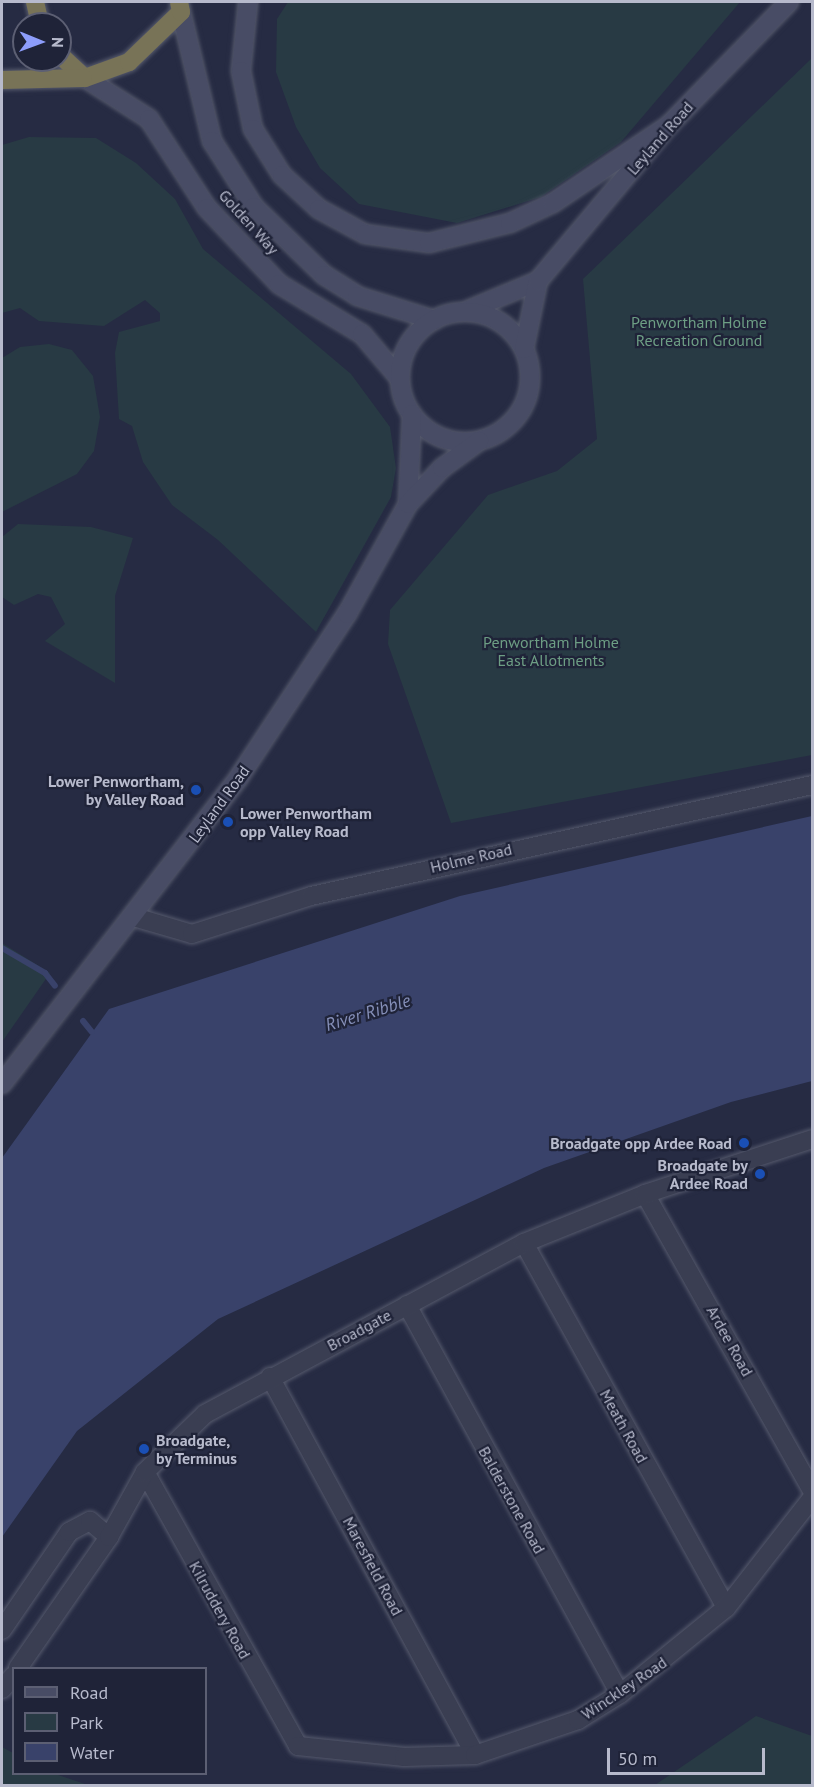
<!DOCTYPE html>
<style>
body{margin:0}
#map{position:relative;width:814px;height:1787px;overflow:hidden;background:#262b43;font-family:"PT Sans",sans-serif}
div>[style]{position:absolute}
.green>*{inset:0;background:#283a44}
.water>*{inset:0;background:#39426a}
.stream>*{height:6px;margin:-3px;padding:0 3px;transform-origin:3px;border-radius:3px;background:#39426a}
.roads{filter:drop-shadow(0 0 2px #55596c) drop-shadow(0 0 2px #55596c)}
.street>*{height:18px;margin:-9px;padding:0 9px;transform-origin:9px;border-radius:9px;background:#3a3e52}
.secondary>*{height:18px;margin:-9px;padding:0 9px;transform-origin:9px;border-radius:9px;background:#484c65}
.secondary>.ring{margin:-9px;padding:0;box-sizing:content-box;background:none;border:18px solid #484c65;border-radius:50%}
.highway>*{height:18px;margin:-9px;padding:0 9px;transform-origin:9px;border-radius:9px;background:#787357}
.dots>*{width:16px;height:16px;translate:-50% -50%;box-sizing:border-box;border:3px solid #1f2338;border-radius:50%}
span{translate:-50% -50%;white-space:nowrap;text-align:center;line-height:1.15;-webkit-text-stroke:4.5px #1f2338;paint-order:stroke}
.street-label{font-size:16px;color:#b7bacc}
.park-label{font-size:16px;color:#6d9e84}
.poi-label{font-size:16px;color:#b7bacc;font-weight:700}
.right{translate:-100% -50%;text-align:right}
.left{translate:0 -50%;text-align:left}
.water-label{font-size:18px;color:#858fb8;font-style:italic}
.frame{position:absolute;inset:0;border:3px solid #b7bacc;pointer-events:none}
.legend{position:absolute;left:12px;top:1667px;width:195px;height:108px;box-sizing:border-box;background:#1f2338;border:2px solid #5c5f73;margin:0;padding:8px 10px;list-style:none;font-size:18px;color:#b7bacc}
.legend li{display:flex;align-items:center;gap:12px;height:30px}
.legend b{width:30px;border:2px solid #5c5f73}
.north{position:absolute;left:12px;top:12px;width:60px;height:60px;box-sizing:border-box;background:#1f2338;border:2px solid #5c5f73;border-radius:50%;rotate:91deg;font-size:16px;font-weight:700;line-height:24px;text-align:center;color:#b7bacc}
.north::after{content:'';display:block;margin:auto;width:21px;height:27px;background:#8d9dfb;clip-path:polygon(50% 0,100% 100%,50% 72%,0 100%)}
.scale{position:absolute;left:607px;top:1748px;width:158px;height:27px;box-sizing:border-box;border:3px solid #b7bacc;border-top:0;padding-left:8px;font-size:18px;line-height:21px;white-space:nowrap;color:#b7bacc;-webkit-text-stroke:4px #1f2338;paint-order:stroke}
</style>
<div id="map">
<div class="green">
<i style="clip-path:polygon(288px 2px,740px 2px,621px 142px,541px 197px,457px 223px,359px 204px,320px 168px,296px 127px,276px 72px,277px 19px)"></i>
<i style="clip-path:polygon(812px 58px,812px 755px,451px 823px,388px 644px,390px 610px,488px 495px,557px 471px,597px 439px,583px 279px)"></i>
<i style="clip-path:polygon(29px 137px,96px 138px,136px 163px,175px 199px,203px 249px,351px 374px,390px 427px,396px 468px,391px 497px,316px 632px,218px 540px,172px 505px,143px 462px,132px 426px,119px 419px,115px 353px,119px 332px,160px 321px,160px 313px,145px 300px,104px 326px,39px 321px,20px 308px,2px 313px,2px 145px)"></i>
<i style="clip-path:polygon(49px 344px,72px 350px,93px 376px,100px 417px,94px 451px,77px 474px,2px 512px,2px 358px,20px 347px)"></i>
<i style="clip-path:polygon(18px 524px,91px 527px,133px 538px,115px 596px,115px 683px,45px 641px,65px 624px,51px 597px,38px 594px,14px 605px,2px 597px,2px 537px)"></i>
<i style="clip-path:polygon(2px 943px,50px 973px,2px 1042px)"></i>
<i style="clip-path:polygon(756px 1716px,812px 1736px,812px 1785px,655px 1785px)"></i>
<i style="clip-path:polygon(2px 1747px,13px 1753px,14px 1774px,55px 1774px,88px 1785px,2px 1785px)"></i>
</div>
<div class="water">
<i style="clip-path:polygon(812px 816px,812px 1081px,731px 1102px,544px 1168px,218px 1319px,77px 1431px,2px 1537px,2px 1158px,109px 1009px,460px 896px)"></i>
</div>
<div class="stream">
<i style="left:2px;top:948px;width:50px;rotate:30.2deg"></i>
<i style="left:45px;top:973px;width:16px;rotate:52deg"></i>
<i style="left:83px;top:1021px;width:14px;rotate:51deg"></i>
</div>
<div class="roads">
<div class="street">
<i style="left:134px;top:917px;width:60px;rotate:16.3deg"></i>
<i style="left:192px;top:934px;width:125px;rotate:-17.7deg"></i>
<i style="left:311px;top:896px;width:513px;rotate:-12.49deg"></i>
<i style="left:645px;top:1194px;width:340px;rotate:60.6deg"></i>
<i style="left:524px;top:1243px;width:417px;rotate:61deg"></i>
<i style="left:407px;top:1305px;width:443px;rotate:61.3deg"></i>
<i style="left:270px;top:1377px;width:430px;rotate:61.5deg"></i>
<i style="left:145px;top:1472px;width:314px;rotate:60.8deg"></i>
<i style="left:298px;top:1746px;width:107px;rotate:5.9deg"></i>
<i style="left:404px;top:1757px;width:71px;rotate:-1.6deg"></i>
<i style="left:475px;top:1755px;width:109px;rotate:-18.8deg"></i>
<i style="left:578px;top:1720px;width:49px;rotate:-31.8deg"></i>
<i style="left:620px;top:1694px;width:136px;rotate:-39.1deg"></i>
<i style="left:726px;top:1608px;width:140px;rotate:-52deg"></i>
<i style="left:2px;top:1630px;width:119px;rotate:-55.6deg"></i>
<i style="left:69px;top:1532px;width:24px;rotate:-28deg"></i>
<i style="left:90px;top:1521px;width:25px;rotate:40deg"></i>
<i style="left:18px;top:1668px;width:160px;rotate:-55.2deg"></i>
<i style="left:109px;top:1537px;width:74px;rotate:-61deg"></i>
<i style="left:145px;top:1472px;width:83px;rotate:-44deg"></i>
<i style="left:205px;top:1414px;width:362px;rotate:-28.2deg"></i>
<i style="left:524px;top:1243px;width:131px;rotate:-22deg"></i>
<i style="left:645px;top:1194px;width:176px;rotate:-18.2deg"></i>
<i style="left:2px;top:1689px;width:18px;rotate:-49deg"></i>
</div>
<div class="secondary">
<i style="left:248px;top:2px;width:69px;rotate:95.8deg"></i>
<i style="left:241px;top:71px;width:59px;rotate:78.3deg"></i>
<i style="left:253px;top:129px;width:54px;rotate:57.8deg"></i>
<i style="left:282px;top:175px;width:50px;rotate:42.6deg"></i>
<i style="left:319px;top:209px;width:52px;rotate:28.5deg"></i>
<i style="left:365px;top:234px;width:65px;rotate:8deg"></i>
<i style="left:429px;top:243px;width:83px;rotate:-13.9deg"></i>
<i style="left:510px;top:223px;width:47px;rotate:-24.9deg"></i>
<i style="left:553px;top:203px;width:140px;rotate:-33.9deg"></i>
<i style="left:181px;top:12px;width:133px;rotate:76.5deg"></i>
<i style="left:212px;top:141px;width:78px;rotate:57.5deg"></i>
<i style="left:254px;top:207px;width:98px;rotate:44.2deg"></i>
<i style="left:324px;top:275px;width:39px;rotate:32deg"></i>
<i style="left:357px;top:296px;width:81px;rotate:17.3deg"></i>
<i style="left:85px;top:78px;width:76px;rotate:32.6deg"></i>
<i style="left:149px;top:119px;width:106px;rotate:56.9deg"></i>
<i style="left:207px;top:208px;width:105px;rotate:46.5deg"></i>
<i style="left:279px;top:284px;width:97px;rotate:31.1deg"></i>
<i style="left:362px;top:334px;width:59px;rotate:49.8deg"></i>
<i style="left:466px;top:311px;width:78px;rotate:-22.6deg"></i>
<i class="ring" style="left:400px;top:312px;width:112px;height:112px"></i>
<i style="left:524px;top:349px;width:69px;rotate:-78.4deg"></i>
<i style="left:538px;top:281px;width:204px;rotate:-50deg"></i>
<i style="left:669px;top:125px;width:172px;rotate:-45.7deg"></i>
<i style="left:408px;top:504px;width:90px;rotate:-87.5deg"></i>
<i style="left:2px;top:1084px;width:388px;rotate:-52.3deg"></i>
<i style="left:239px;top:777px;width:196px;rotate:-56.5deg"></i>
<i style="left:347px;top:614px;width:126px;rotate:-61deg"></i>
<i style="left:408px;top:504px;width:50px;rotate:-46.6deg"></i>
<i style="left:442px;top:468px;width:46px;rotate:-36.1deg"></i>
</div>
<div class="highway">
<i style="left:35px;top:2px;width:23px;rotate:77deg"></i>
<i style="left:60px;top:55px;width:34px;rotate:43deg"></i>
<i style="left:85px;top:78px;width:47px;rotate:-20deg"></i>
<i style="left:129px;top:62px;width:72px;rotate:-43.9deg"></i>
<i style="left:181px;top:12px;width:10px;rotate:-101deg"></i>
<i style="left:2px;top:80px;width:81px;rotate:-1.4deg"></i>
</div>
</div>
<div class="dots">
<i style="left:196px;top:790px;background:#1a4fb4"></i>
<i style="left:228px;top:822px;background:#1a4fb4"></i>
<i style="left:744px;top:1143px;background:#1a4fb4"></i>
<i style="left:760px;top:1174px;background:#1a4fb4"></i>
<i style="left:144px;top:1449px;background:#1a4fb4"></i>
</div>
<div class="street-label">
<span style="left:660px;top:138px;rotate:-49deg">Leyland Road</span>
<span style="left:249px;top:222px;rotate:48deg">Golden Way</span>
<span style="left:219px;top:804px;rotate:-54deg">Leyland Road</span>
<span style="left:471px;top:858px;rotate:-13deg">Holme Road</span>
<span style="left:359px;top:1330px;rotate:-28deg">Broadgate</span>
<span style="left:730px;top:1341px;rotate:61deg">Ardee Road</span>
<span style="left:624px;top:1426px;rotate:61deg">Meath Road</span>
<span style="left:512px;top:1500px;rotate:61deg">Balderstone Road</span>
<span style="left:373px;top:1566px;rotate:62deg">Maresfield Road</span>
<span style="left:220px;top:1610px;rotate:61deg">Kilruddery Road</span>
<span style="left:624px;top:1688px;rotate:-34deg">Winckley Road</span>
</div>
<div class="park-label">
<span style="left:699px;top:331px">Penwortham Holme<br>Recreation Ground</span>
<span style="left:551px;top:651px">Penwortham Holme<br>East Allotments</span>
</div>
<div class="poi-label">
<span class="right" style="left:184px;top:790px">Lower Penwortham,<br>by Valley Road</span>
<span class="left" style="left:240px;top:822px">Lower Penwortham<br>opp Valley Road</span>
<span class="right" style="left:732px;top:1143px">Broadgate opp Ardee Road</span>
<span class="right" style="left:748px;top:1174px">Broadgate by<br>Ardee Road</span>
<span class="left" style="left:156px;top:1449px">Broadgate,<br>by Terminus</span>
</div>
<div class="water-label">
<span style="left:368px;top:1013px;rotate:-17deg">River Ribble</span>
</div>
<div class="frame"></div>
<ul class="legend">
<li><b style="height:8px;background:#484c65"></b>Road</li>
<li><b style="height:16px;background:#283a44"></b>Park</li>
<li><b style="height:16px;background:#39426a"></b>Water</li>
</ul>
<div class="north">N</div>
<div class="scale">50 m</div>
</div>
